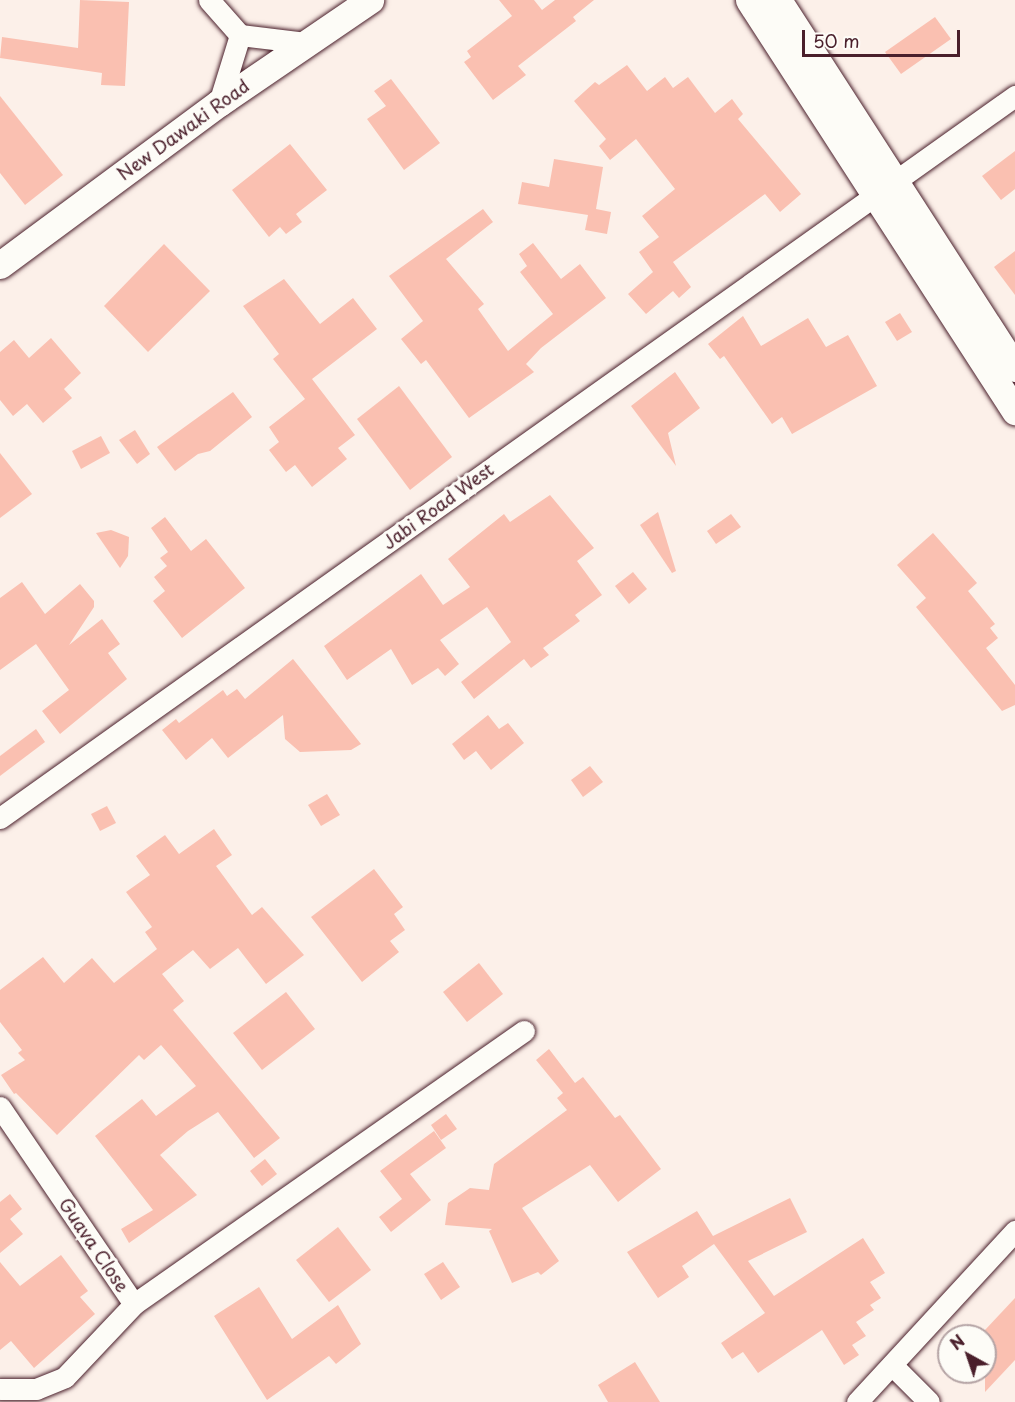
<!DOCTYPE html>
<style>
body{margin:0}
#map{position:relative;width:1015px;height:1402px;overflow:hidden;background:#fcf0e9;font-family:"Playpen Sans",sans-serif}
div>[style]{position:absolute}
.building>*{inset:0;background:#fac0b1}
.roads{filter:drop-shadow(0 0 2px #4a1f2b) drop-shadow(0 0 2px #4a1f2b)}
.minor>*{height:21px;margin:-10.5px;padding:0 10.5px;transform-origin:10.5px;border-radius:10.5px;background:#fdfcf7}
.tertiary>*{height:27px;margin:-13.5px;padding:0 13.5px;transform-origin:13.5px;border-radius:13.5px;background:#fdfcf7}
span{translate:-50% -50%;white-space:nowrap;text-align:center;line-height:1.15;-webkit-text-stroke:6px #fdfcf7;paint-order:stroke}
.street-label{font-size:18px;color:#4a1f2b}
.north{position:absolute;left:937px;top:1324px;width:60px;height:60px;box-sizing:border-box;background:#fdfcf7;border:2px solid #b5a4a5;border-radius:50%;rotate:320deg;font-size:16px;font-weight:700;line-height:24px;text-align:center;color:#4a1f2b}
.north::after{content:'';display:block;margin:auto;width:21px;height:27px;background:#4a1f2b;clip-path:polygon(50% 0,100% 100%,50% 72%,0 100%)}
.scale{position:absolute;left:802px;top:30px;width:158px;height:27px;box-sizing:border-box;border:3px solid #4a1f2b;border-top:0;padding-left:8px;font-size:18px;line-height:21px;white-space:nowrap;color:#4a1f2b;-webkit-text-stroke:4px #fdfcf7;paint-order:stroke}
</style>
<div id="map">
<div class="building">
<i style="clip-path:polygon(80px 0,129px 2px,125px 86px,101px 85px,102px 73px,0 58px,2px 37px,78px 48px)"></i>
<i style="clip-path:polygon(499px 0,534px 0,542px 10px,555px 0,594px 0,573px 17px,576px 21px,518px 66px,526px 75px,493px 100px,464px 62px,471px 57px,467px 51px,512px 16px)"></i>
<i style="clip-path:polygon(935px 17px,951px 39px,901px 74px,885px 52px)"></i>
<i style="clip-path:polygon(627px 65px,647px 91px,665px 77px,673px 88px,688px 77px,715px 113px,732px 99px,743px 114px,738px 119px,801px 194px,780px 212px,765px 194px,673px 262px,691px 287px,679px 298px,673px 291px,646px 314px,628px 294px,653px 272px,639px 252px,659px 237px,642px 216px,675px 189px,636px 139px,610px 160px,599px 146px,606px 139px,574px 101px,595px 82px,599px 85px)"></i>
<i style="clip-path:polygon(391px 79px,440px 143px,404px 170px,367px 119px,386px 106px,374px 91px)"></i>
<i style="clip-path:polygon(0 96px,63px 175px,25px 205px,0 173px)"></i>
<i style="clip-path:polygon(290px 144px,327px 190px,296px 214px,302px 222px,286px 234px,280px 227px,269px 237px,232px 190px)"></i>
<i style="clip-path:polygon(1015px 151px,1015px 189px,1001px 200px,982px 176px)"></i>
<i style="clip-path:polygon(554px 159px,603px 167px,596px 209px,611px 212px,607px 234px,585px 230px,588px 215px,518px 204px,522px 182px,549px 187px)"></i>
<i style="clip-path:polygon(483px 209px,493px 222px,446px 259px,484px 304px,478px 309px,508px 351px,553px 314px,520px 272px,527px 266px,519px 254px,533px 243px,561px 279px,580px 264px,606px 298px,541px 348px,526px 364px,534px 372px,469px 418px,426px 360px,421px 364px,401px 339px,423px 321px,389px 276px)"></i>
<i style="clip-path:polygon(164px 244px,210px 291px,148px 352px,104px 306px)"></i>
<i style="clip-path:polygon(1015px 251px,1015px 295px,994px 267px)"></i>
<i style="clip-path:polygon(284px 279px,320px 324px,353px 298px,377px 329px,312px 379px,355px 435px,338px 448px,347px 459px,312px 487px,295px 465px,286px 472px,269px 450px,279px 442px,269px 427px,305px 399px,273px 359px,279px 354px,243px 306px)"></i>
<i style="clip-path:polygon(900px 313px,912px 332px,897px 341px,885px 322px)"></i>
<i style="clip-path:polygon(743px 316px,761px 346px,808px 318px,826px 347px,848px 335px,877px 386px,792px 434px,782px 417px,772px 424px,724px 356px,720px 359px,708px 344px)"></i>
<i style="clip-path:polygon(51px 338px,81px 373px,64px 389px,72px 398px,43px 423px,27px 404px,13px 416px,0 400px,0 352px,14px 340px,29px 358px)"></i>
<i style="clip-path:polygon(675px 372px,700px 408px,668px 433px,676px 466px,631px 406px)"></i>
<i style="clip-path:polygon(399px 386px,452px 457px,410px 490px,357px 419px)"></i>
<i style="clip-path:polygon(233px 392px,252px 417px,210px 451px,198px 454px,175px 471px,157px 447px)"></i>
<i style="clip-path:polygon(135px 430px,150px 454px,137px 464px,119px 440px)"></i>
<i style="clip-path:polygon(101px 436px,110px 453px,81px 469px,72px 451px)"></i>
<i style="clip-path:polygon(0 453px,32px 494px,0 518px)"></i>
<i style="clip-path:polygon(550px 495px,594px 548px,577px 561px,602px 595px,575px 615px,580px 621px,543px 648px,549px 655px,531px 668px,524px 659px,474px 699px,461px 682px,511px 642px,487px 607px,440px 640px,459px 664px,445px 676px,438px 668px,412px 685px,391px 649px,347px 680px,324px 646px,421px 574px,443px 605px,470px 587px,448px 559px,504px 514px,510px 522px)"></i>
<i style="clip-path:polygon(658px 512px,676px 571px,672px 573px,640px 525px)"></i>
<i style="clip-path:polygon(731px 514px,741px 527px,716px 544px,707px 531px)"></i>
<i style="clip-path:polygon(165px 517px,191px 551px,206px 539px,245px 588px,182px 638px,153px 601px,165px 591px,154px 577px,167px 566px,160px 558px,168px 552px,151px 528px)"></i>
<i style="clip-path:polygon(111px 530px,129px 537px,128px 556px,120px 568px,96px 533px)"></i>
<i style="clip-path:polygon(933px 533px,977px 583px,968px 591px,995px 624px,990px 628px,998px 638px,986px 648px,1015px 685px,1015px 705px,1002px 711px,916px 607px,926px 598px,897px 565px)"></i>
<i style="clip-path:polygon(633px 572px,647px 589px,629px 604px,615px 586px)"></i>
<i style="clip-path:polygon(22px 582px,45px 614px,80px 584px,94px 601px,94px 607px,69px 645px,102px 619px,120px 644px,108px 653px,127px 679px,60px 734px,42px 711px,69px 690px,36px 644px,0 670px,0 598px)"></i>
<i style="clip-path:polygon(293px 659px,361px 744px,351px 750px,300px 752px,285px 739px,283px 715px,228px 758px,212px 738px,186px 760px,162px 730px,176px 719px,179px 723px,223px 690px,227px 696px,237px 689px,245px 699px)"></i>
<i style="clip-path:polygon(488px 715px,499px 729px,508px 723px,524px 743px,491px 770px,476px 751px,464px 760px,452px 744px)"></i>
<i style="clip-path:polygon(36px 729px,45px 742px,0 776px,0 756px)"></i>
<i style="clip-path:polygon(590px 766px,603px 782px,583px 797px,571px 780px)"></i>
<i style="clip-path:polygon(327px 794px,340px 815px,321px 826px,308px 805px)"></i>
<i style="clip-path:polygon(107px 806px,116px 823px,100px 831px,91px 814px)"></i>
<i style="clip-path:polygon(214px 829px,232px 855px,216px 866px,252px 915px,262px 907px,304px 955px,266px 984px,238px 948px,210px 969px,193px 950px,162px 974px,184px 1001px,173px 1010px,280px 1138px,254px 1158px,218px 1112px,188px 1131px,160px 1155px,197px 1195px,129px 1243px,121px 1229px,153px 1210px,95px 1136px,142px 1099px,156px 1116px,196px 1086px,161px 1045px,144px 1060px,139px 1055px,57px 1135px,16px 1093px,14px 1094px,1px 1075px,25px 1060px,18px 1053px,22px 1050px,0 1022px,0 990px,43px 957px,64px 983px,92px 958px,114px 983px,157px 949px,145px 932px,152px 927px,126px 892px,150px 875px,136px 856px,165px 835px,179px 854px)"></i>
<i style="clip-path:polygon(374px 869px,403px 907px,394px 914px,405px 930px,390px 941px,399px 952px,362px 982px,311px 917px)"></i>
<i style="clip-path:polygon(479px 963px,503px 994px,467px 1022px,443px 992px)"></i>
<i style="clip-path:polygon(286px 992px,315px 1029px,262px 1070px,233px 1033px)"></i>
<i style="clip-path:polygon(549px 1049px,575px 1083px,583px 1077px,615px 1118px,620px 1115px,661px 1169px,618px 1202px,590px 1165px,522px 1208px,559px 1261px,541px 1275px,538px 1272px,512px 1283px,489px 1231px,492px 1229px,445px 1225px,448px 1203px,470px 1188px,489px 1190px,494px 1164px,567px 1110px,557px 1098px,563px 1093px,536px 1060px)"></i>
<i style="clip-path:polygon(446px 1114px,457px 1129px,441px 1140px,431px 1125px)"></i>
<i style="clip-path:polygon(434px 1131px,446px 1148px,410px 1174px,431px 1200px,391px 1232px,379px 1217px,402px 1199px,380px 1171px)"></i>
<i style="clip-path:polygon(265px 1159px,277px 1174px,262px 1186px,250px 1171px)"></i>
<i style="clip-path:polygon(10px 1194px,22px 1209px,10px 1219px,23px 1234px,0 1253px,0 1202px)"></i>
<i style="clip-path:polygon(790px 1198px,807px 1232px,748px 1261px,774px 1296px,863px 1238px,885px 1273px,870px 1282px,881px 1298px,870px 1305px,874px 1310px,856px 1322px,866px 1336px,852px 1345px,859px 1355px,844px 1365px,822px 1330px,758px 1373px,743px 1352px,732px 1359px,721px 1343px,765px 1313px,714px 1244px,682px 1266px,689px 1277px,658px 1298px,627px 1252px,697px 1211px,713px 1236px)"></i>
<i style="clip-path:polygon(338px 1227px,371px 1270px,329px 1302px,296px 1260px)"></i>
<i style="clip-path:polygon(61px 1255px,88px 1291px,80px 1297px,95px 1314px,34px 1368px,11px 1341px,0 1350px,0 1262px,20px 1286px)"></i>
<i style="clip-path:polygon(443px 1262px,460px 1287px,441px 1300px,424px 1274px)"></i>
<i style="clip-path:polygon(259px 1287px,292px 1339px,338px 1305px,361px 1344px,336px 1364px,329px 1356px,267px 1400px,214px 1316px)"></i>
<i style="clip-path:polygon(1015px 1298px,1015px 1360px,985px 1392px,985px 1330px)"></i>
<i style="clip-path:polygon(635px 1362px,660px 1402px,608px 1402px,598px 1385px)"></i>
</div>
<div class="roads">
<div class="minor">
<i style="left:209px;top:0;width:47px;rotate:48.5deg"></i>
<i style="left:240px;top:35px;width:71px;rotate:107.2deg"></i>
<i style="left:240px;top:35px;width:66px;rotate:6.9deg"></i>
<i style="left:0;top:818px;width:1246px;rotate:-35.43deg"></i>
<i style="left:0;top:1107px;width:238px;rotate:55.8deg"></i>
<i style="left:892px;top:1365px;width:52px;rotate:45deg"></i>
<i style="left:0;top:1389px;width:36px"></i>
<i style="left:36px;top:1389px;width:31px;rotate:-22deg"></i>
<i style="left:65px;top:1377px;width:100px;rotate:-46.6deg"></i>
<i style="left:134px;top:1304px;width:476px;rotate:-35deg"></i>
<i style="left:857px;top:1402px;width:233px;rotate:-47.3deg"></i>
</div>
<div class="tertiary">
<i style="left:749px;top:0;width:490px;rotate:57.1deg"></i>
<i style="left:778px;top:0;width:438px;rotate:57.2deg"></i>
<i style="left:0;top:265px;width:272px;rotate:-36.5deg"></i>
<i style="left:219px;top:103px;width:183px;rotate:-34.3deg"></i>
</div>
</div>
<div class="street-label">
<span style="left:183px;top:130px;rotate:-36deg">New Dawaki Road</span>
<span style="left:438px;top:506px;rotate:-36deg">Jabi Road West</span>
<span style="left:94px;top:1245px;rotate:56deg">Guava Close</span>
</div>
<div class="north">N</div>
<div class="scale">50 m</div>
</div>
